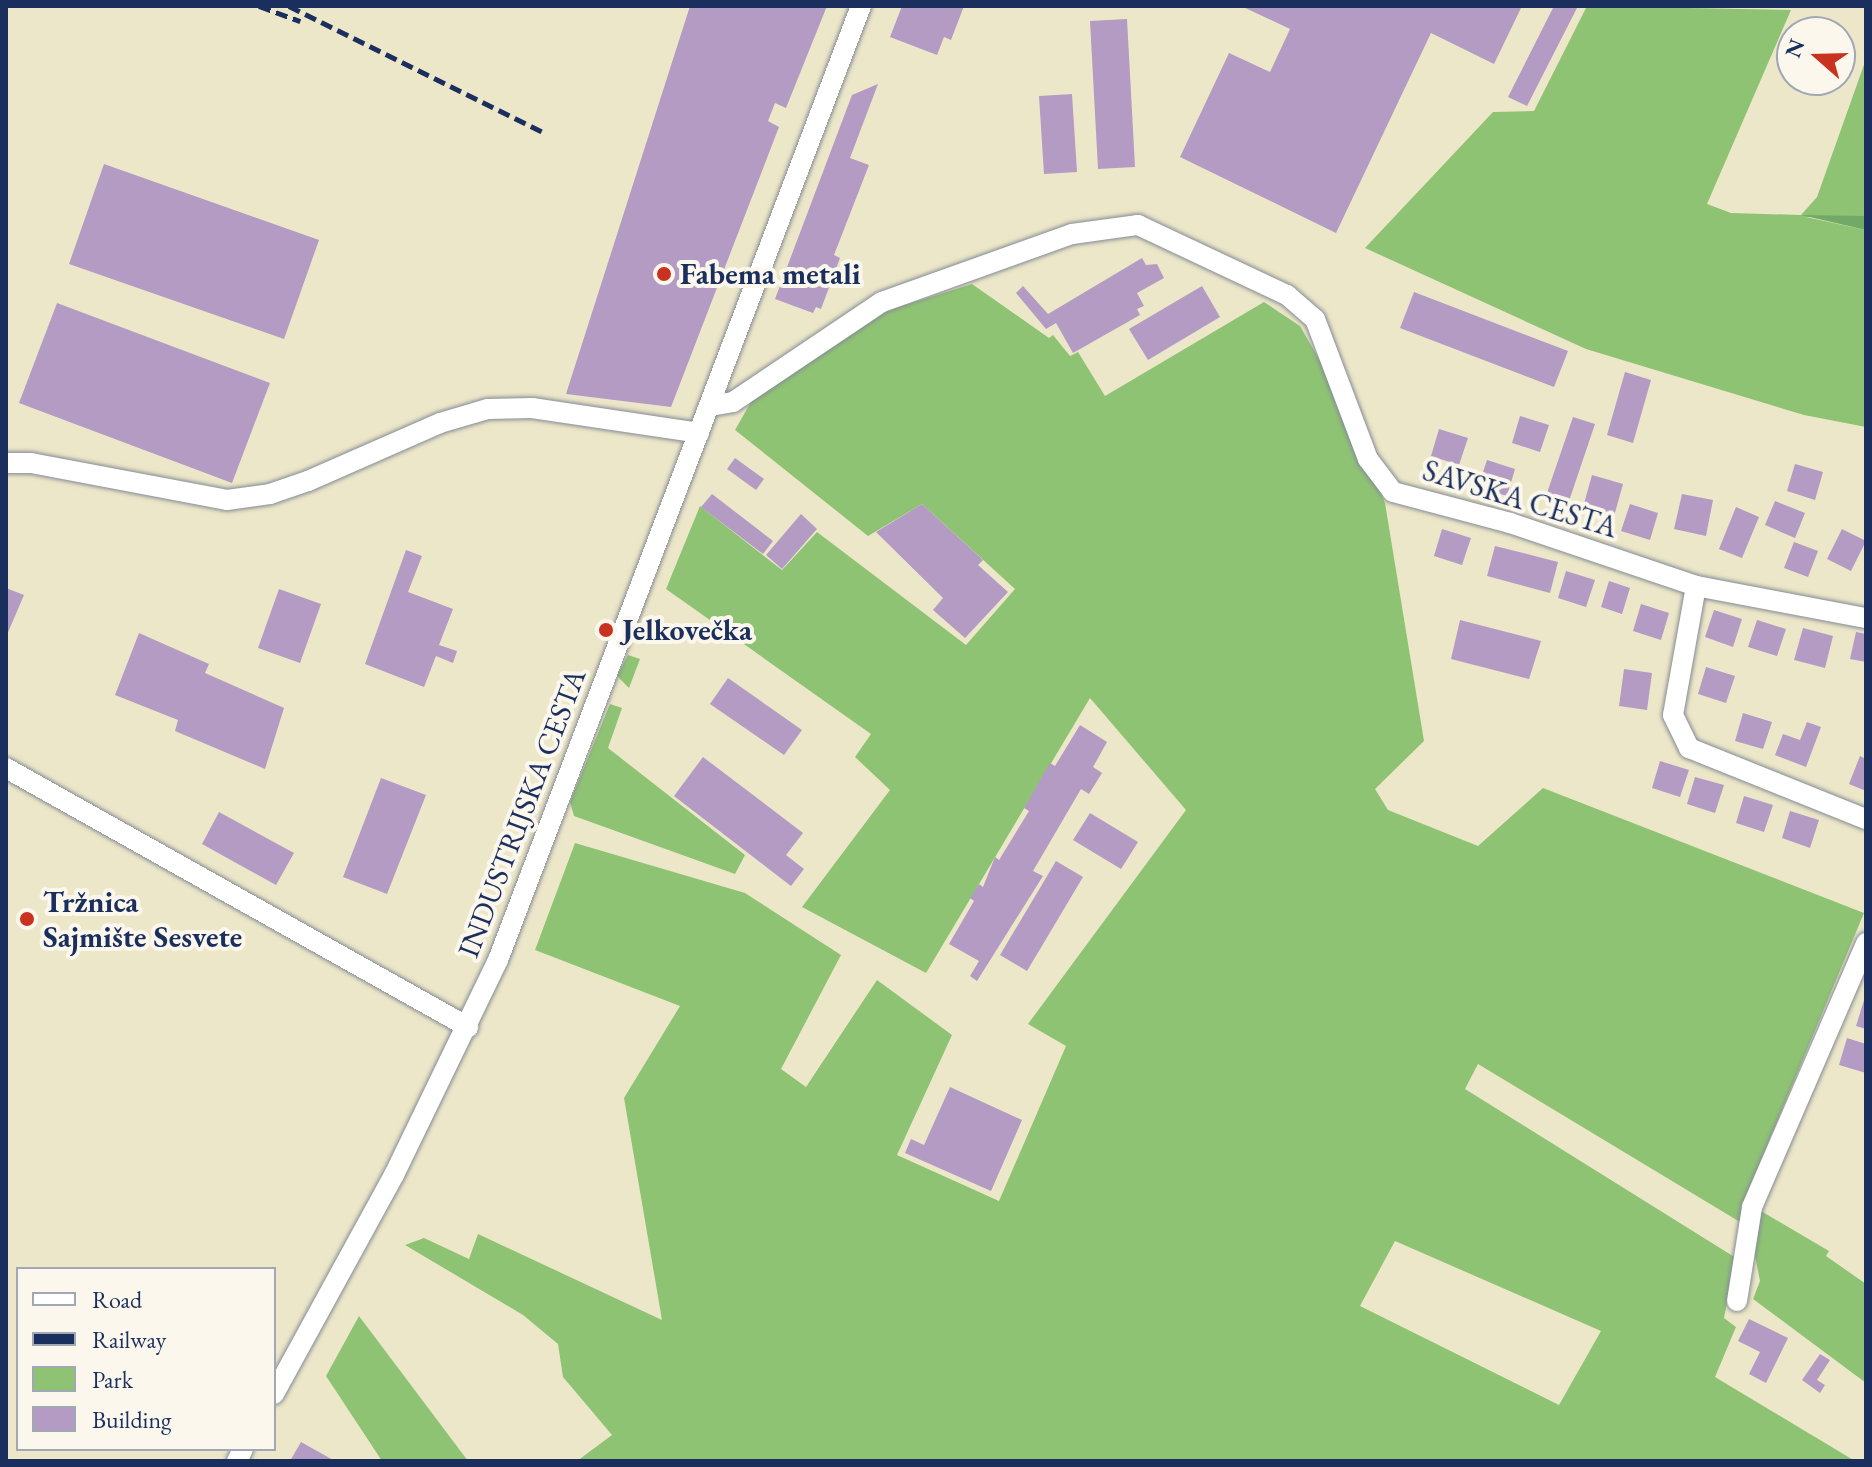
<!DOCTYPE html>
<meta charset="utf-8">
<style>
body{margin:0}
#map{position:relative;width:1872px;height:1467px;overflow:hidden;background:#ede7c9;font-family:"EB Garamond",serif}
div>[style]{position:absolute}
.green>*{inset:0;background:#8fc374}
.forest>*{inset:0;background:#73a966}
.building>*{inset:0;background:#b39bc3}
.roads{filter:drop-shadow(0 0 2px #848b94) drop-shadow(0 0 2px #848b94)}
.minor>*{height:20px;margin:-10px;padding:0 10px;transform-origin:10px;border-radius:10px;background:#fff}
.rail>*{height:5px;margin-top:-2.5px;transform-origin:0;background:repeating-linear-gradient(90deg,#1b2f5e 0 12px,transparent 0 18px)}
.dots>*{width:22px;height:22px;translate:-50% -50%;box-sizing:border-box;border:4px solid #fbf7ec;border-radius:50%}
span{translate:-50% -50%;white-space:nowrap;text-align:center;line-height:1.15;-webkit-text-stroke:8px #fbf7ec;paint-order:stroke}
.poi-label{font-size:30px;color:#1b2f5e;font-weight:700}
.left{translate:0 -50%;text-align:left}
.street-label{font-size:30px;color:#1b2f5e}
.frame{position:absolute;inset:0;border:8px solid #1b2f5e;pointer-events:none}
.legend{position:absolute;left:16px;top:1267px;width:260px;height:184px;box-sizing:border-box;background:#fbf7ec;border:2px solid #a1a7b3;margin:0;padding:10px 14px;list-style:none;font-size:24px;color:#1b2f5e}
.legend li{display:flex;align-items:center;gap:16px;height:40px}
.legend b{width:40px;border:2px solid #a1a7b3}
.north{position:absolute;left:1776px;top:16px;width:80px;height:80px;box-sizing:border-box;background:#fbf7ec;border:2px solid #a1a7b3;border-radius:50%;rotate:290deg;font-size:22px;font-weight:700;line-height:32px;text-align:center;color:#1b2f5e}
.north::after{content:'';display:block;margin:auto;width:28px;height:36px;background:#c8321e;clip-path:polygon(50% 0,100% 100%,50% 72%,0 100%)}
</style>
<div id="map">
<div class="green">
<i style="clip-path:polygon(1587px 6px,1791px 10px,1707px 204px,1731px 213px,1801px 215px,1817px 197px,1866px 59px,1866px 216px,1806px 217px,1866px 230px,1866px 427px,1804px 415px,1586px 349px,1365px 248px,1493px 112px,1534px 111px)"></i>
<i style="clip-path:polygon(evenodd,972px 284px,1049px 338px,1053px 335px,1070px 356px,1078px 352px,1105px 396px,1264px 302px,1300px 326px,1333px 384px,1385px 503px,1424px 741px,1375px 789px,1388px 810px,1478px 846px,1543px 788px,1864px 913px,1748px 1191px,1740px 1222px,1478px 1064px,1465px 1089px,1736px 1258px,1724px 1318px,1736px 1327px,1715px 1377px,1855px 1461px,577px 1461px,612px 1435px,563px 1377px,558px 1344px,523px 1315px,405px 1245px,424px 1238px,469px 1259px,478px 1234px,662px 1320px,624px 1098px,680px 1006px,535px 950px,575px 843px,745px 893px,841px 955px,781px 1069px,806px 1087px,877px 980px,952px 1035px,897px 1155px,999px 1201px,1066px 1046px,1028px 1024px,1186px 810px,1090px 698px,926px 973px,802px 907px,890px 790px,855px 757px,871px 734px,666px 589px,700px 506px,782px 570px,817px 532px,966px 645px,1015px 589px,922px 504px,868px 536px,735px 430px,751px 402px,886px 311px,972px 284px,1395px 1241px,1601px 1331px,1559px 1405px,1360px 1306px,1395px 1241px)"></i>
<i style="clip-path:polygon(628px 655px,640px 659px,629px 688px,617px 676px)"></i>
<i style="clip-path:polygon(610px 704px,622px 708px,608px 748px,745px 855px,735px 874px,574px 816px,570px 802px)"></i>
<i style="clip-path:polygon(1756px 1208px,1829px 1251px,1826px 1256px,1866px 1284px,1866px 1383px,1753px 1299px,1760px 1281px,1753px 1246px)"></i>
<i style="clip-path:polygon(359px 1316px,468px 1461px,382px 1461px,326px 1376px)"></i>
</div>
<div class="forest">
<i style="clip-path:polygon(1801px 215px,1866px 216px,1866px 230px)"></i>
</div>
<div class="building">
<i style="clip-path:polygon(690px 6px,827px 6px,786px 108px,775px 103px,768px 121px,779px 127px,671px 407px,566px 394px)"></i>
<i style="clip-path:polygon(902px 6px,964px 6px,951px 40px,944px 37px,937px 55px,890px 37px)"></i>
<i style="clip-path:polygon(1241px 6px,1522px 6px,1494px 64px,1431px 33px,1336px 233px,1180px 157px,1229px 53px,1270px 72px,1290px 29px)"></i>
<i style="clip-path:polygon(1554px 6px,1578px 6px,1527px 106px,1508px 97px)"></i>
<i style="clip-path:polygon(1127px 19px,1135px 167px,1098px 169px,1090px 21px)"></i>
<i style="clip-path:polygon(878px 84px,850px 158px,869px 165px,834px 255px,840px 258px,821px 309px,816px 307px,813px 313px,775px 299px,852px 95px)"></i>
<i style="clip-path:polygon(1072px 94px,1077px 172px,1044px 174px,1039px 96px)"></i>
<i style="clip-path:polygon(104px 164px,319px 240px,284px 339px,69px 264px)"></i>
<i style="clip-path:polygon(1142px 258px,1146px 265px,1157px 264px,1164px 278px,1137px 293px,1144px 306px,1137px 309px,1140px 315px,1073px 353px,1056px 323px,1046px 329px,1016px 293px,1023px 286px,1048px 314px)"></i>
<i style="clip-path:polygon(1202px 286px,1220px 317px,1148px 360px,1129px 329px)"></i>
<i style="clip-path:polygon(1414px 292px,1568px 351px,1554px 387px,1400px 328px)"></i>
<i style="clip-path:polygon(57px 303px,270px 383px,232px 483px,19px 403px)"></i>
<i style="clip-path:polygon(1625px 372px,1651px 380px,1633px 443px,1607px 435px)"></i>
<i style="clip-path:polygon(1520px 416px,1549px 425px,1540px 452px,1512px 443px)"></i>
<i style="clip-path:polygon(1573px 417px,1595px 424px,1568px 504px,1546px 496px)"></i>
<i style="clip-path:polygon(1439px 429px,1468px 438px,1459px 465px,1431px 456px)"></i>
<i style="clip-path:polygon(735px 458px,764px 479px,756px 490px,727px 469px)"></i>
<i style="clip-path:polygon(1487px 460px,1515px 469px,1507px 496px,1478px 487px)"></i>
<i style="clip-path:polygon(1795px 464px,1823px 472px,1815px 500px,1787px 491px)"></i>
<i style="clip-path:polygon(1592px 475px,1623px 484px,1613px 520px,1582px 511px)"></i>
<i style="clip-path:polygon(712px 494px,773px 541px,763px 554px,701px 507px)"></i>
<i style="clip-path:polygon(1682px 494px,1713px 500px,1706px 536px,1674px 529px)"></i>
<i style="clip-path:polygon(1775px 501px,1805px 513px,1795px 538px,1765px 525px)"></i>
<i style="clip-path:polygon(922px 504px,983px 560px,978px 565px,1008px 592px,965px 638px,933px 610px,943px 598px,876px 532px)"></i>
<i style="clip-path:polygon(1630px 504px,1658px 513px,1650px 540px,1621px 531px)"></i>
<i style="clip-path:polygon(1736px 507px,1759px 517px,1742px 558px,1719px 549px)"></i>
<i style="clip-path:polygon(801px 514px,817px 529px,782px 569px,766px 555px)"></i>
<i style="clip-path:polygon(1442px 529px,1471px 538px,1462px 565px,1434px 556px)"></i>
<i style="clip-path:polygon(1842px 529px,1866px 541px,1851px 571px,1827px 559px)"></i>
<i style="clip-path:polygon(1794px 542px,1818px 551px,1808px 577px,1784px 568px)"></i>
<i style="clip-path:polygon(1495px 546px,1558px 562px,1550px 593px,1487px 576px)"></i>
<i style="clip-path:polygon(406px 550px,422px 556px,408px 592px,453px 609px,439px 645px,457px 651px,453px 663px,436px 656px,424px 687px,365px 664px)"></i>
<i style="clip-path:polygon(1566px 571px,1595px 580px,1586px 607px,1558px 598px)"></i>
<i style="clip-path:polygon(1609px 581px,1630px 588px,1622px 614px,1601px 607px)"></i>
<i style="clip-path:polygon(6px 588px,24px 595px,6px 637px)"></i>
<i style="clip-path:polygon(279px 589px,321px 604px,300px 663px,258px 648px)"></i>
<i style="clip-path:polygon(1641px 604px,1669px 613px,1661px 640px,1633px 631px)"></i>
<i style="clip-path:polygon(1714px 610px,1742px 619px,1733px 647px,1705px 637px)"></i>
<i style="clip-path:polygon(1460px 620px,1541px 641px,1529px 679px,1451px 659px)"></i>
<i style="clip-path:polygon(1757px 620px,1786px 629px,1777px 656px,1748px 647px)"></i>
<i style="clip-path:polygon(1803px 628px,1833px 636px,1825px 668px,1794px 660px)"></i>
<i style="clip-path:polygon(1856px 632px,1866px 634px,1866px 662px,1850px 659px)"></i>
<i style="clip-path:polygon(139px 633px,209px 664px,205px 673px,284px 708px,265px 769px,175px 731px,178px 720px,115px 695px)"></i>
<i style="clip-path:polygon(1706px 667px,1735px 676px,1726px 703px,1698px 694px)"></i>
<i style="clip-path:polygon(1624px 669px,1652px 673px,1647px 710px,1619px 706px)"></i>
<i style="clip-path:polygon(728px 678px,802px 730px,784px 755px,710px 704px)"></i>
<i style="clip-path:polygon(1743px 713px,1772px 722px,1763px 749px,1735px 741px)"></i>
<i style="clip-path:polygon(1807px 722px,1821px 727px,1806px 767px,1775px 755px,1783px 734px,1800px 740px)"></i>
<i style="clip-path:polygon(1080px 725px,1107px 742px,1093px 767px,1102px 773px,1089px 794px,1081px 789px,1033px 871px,1043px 876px,977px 981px,970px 976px,979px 961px,949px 944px,974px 901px,970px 898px,979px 884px,983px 887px,995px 857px,999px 860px,1029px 811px,1024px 808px,1050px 763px,1055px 766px)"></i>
<i style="clip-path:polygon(1860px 756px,1866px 759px,1866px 791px,1849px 784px)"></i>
<i style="clip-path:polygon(703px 757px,803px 833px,786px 855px,804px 869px,791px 886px,674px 796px)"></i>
<i style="clip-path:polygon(1660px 761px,1689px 770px,1680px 797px,1652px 788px)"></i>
<i style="clip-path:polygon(1695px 777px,1724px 785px,1715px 813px,1687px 804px)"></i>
<i style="clip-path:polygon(381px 778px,426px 795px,387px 894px,343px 877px)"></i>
<i style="clip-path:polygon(1744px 796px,1773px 805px,1764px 832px,1736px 823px)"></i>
<i style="clip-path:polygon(1790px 811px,1819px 820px,1810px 848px,1782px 838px)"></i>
<i style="clip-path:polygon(219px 812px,294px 853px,276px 885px,202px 844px)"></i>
<i style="clip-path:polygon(1090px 813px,1138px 842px,1121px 869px,1073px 840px)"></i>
<i style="clip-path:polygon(1056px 861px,1083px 877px,1027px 971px,1000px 955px)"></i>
<i style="clip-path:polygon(1865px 997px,1866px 997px,1866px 1029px,1856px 1026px)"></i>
<i style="clip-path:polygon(1847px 1038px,1866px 1044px,1866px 1073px,1839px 1065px)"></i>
<i style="clip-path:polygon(950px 1087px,1022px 1120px,991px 1191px,905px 1153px,911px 1139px,924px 1145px)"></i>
<i style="clip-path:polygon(1749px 1319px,1788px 1338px,1766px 1383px,1749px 1374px,1760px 1352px,1738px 1341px)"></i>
<i style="clip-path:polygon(1820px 1354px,1830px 1360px,1817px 1380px,1825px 1385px,1820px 1393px,1802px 1380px)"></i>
<i style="clip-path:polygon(301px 1442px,335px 1461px,290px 1461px)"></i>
</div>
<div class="roads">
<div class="minor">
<i style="left:709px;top:406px;width:24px;rotate:-9deg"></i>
<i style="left:733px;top:402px;width:179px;rotate:-33.9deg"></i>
<i style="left:882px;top:302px;width:202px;rotate:-19.7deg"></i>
<i style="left:1072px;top:234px;width:67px;rotate:-7.8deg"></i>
<i style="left:1138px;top:225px;width:165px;rotate:25.2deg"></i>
<i style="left:1287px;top:295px;width:37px;rotate:41deg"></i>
<i style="left:1315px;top:319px;width:150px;rotate:69.3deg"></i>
<i style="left:1368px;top:459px;width:41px;rotate:52.9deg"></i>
<i style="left:1393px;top:492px;width:121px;rotate:14.8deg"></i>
<i style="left:1510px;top:523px;width:196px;rotate:18.7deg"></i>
<i style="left:1696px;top:586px;width:173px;rotate:10.7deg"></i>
<i style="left:6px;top:463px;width:25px"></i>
<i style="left:31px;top:463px;width:199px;rotate:10.7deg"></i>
<i style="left:227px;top:500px;width:43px;rotate:-7.9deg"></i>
<i style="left:270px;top:494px;width:40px;rotate:-18.9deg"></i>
<i style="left:308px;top:481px;width:144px;rotate:-23.7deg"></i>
<i style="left:440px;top:423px;width:50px;rotate:-16.3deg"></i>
<i style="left:488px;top:409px;width:44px;rotate:-1.3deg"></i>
<i style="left:532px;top:408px;width:169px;rotate:8.5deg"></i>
<i style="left:1696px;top:586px;width:131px;rotate:100.1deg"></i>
<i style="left:1673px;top:715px;width:37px;rotate:64deg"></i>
<i style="left:1689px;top:748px;width:191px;rotate:21.9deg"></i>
<i style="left:6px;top:768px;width:530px;rotate:29.28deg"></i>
<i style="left:1737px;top:1301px;width:95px;rotate:-80.9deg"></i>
<i style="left:1752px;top:1207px;width:288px;rotate:-66.6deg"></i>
<i style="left:274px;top:1394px;width:250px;rotate:-61.3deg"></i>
<i style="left:394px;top:1175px;width:239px;rotate:-64.2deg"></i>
<i style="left:498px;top:960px;width:1021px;rotate:-69.17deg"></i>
<i style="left:237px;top:1461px;width:13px;rotate:-63deg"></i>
</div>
</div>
<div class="rail">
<i style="left:259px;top:6px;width:44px;rotate:20.1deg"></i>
<i style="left:289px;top:6px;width:284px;rotate:26.4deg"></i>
</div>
<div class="dots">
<i style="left:664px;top:274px;background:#c8321e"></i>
<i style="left:606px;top:630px;background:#c8321e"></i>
<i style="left:27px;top:919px;background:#c8321e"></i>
</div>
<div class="poi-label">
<span class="left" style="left:680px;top:274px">Fabema metali</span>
<span class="left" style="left:622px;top:630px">Jelkovečka</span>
<span class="left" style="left:43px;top:919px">Tržnica<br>Sajmište Sesvete</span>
</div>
<div class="street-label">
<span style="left:1520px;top:499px;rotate:17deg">SAVSKA CESTA</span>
<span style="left:522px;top:813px;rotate:-69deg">INDUSTRIJSKA CESTA</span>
</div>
<div class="frame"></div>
<ul class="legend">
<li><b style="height:10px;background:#fff"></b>Road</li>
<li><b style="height:10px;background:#1b2f5e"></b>Railway</li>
<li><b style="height:22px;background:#8fc374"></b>Park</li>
<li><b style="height:22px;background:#b39bc3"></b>Building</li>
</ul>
<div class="north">N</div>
</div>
